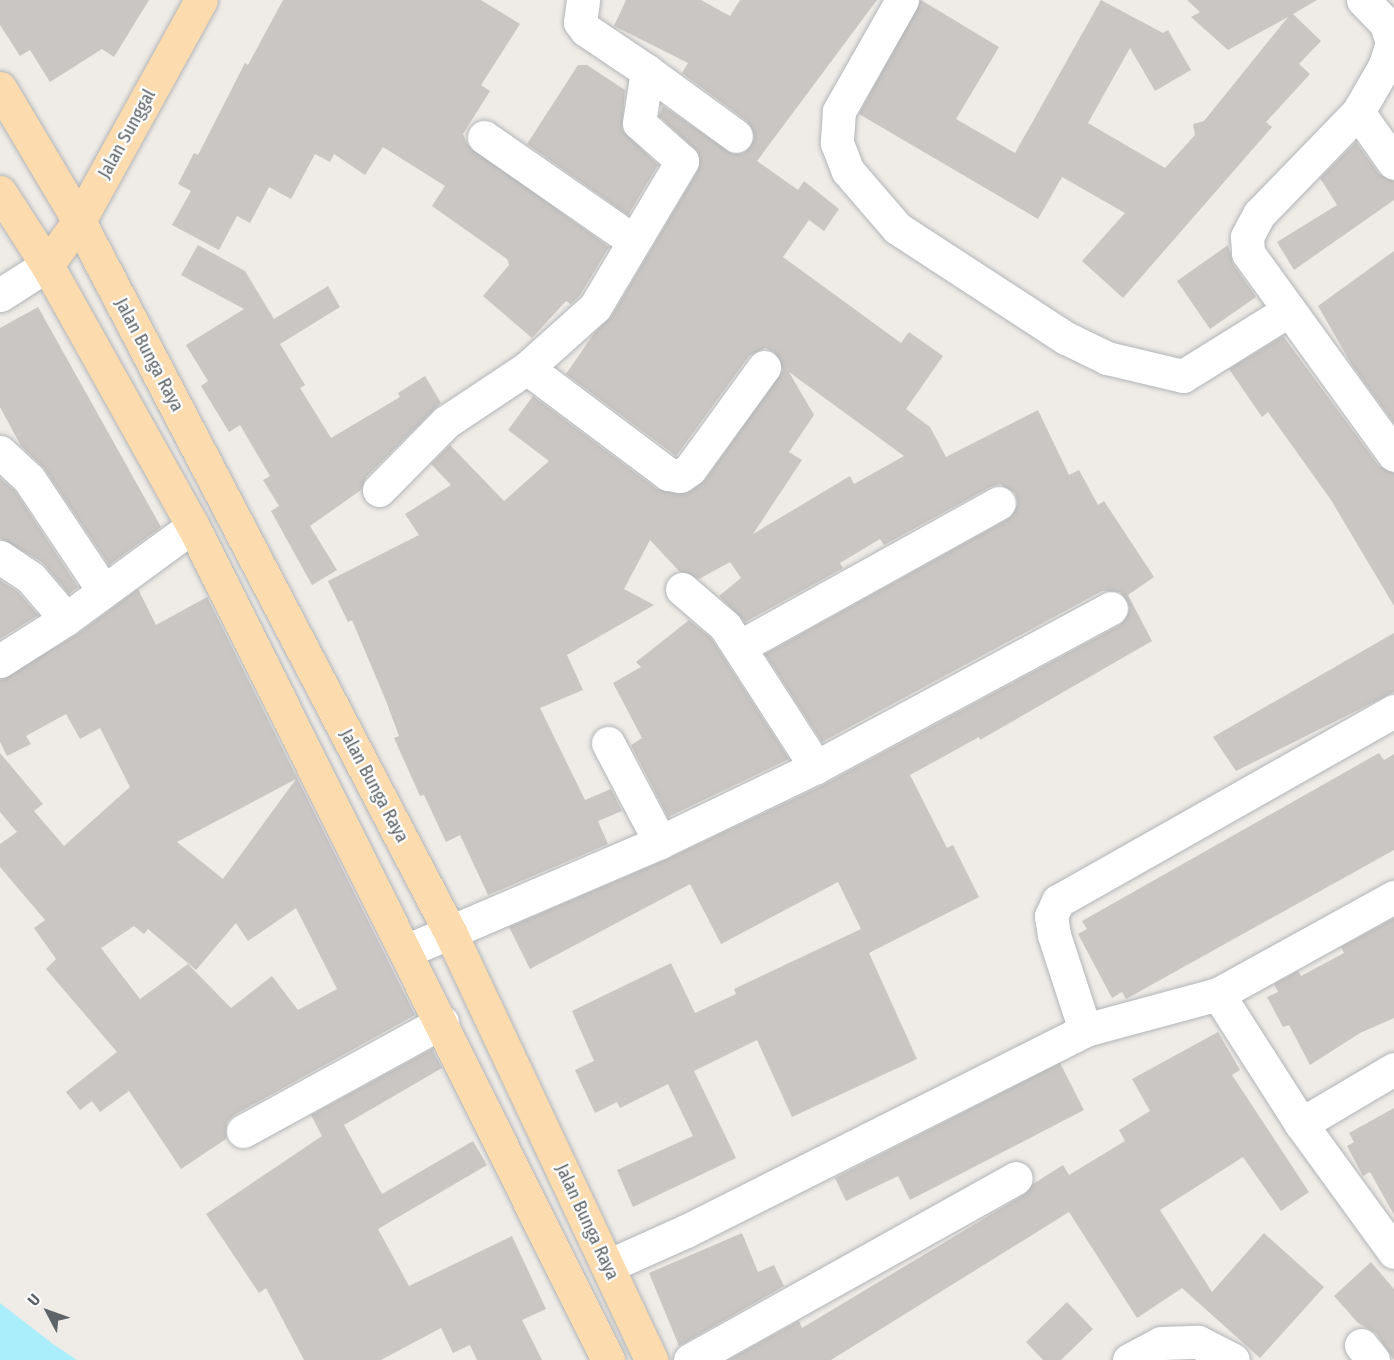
<!DOCTYPE html>
<style>
body{margin:0}
#map{position:relative;width:1394px;height:1360px;overflow:hidden;background:#efebe6;font-family:"Fira Sans Condensed",sans-serif}
div>[style]{position:absolute}
.water>*{inset:0;background:#aaedfb}
.building>*{inset:0;background:#cac6c3}
.roads{filter:drop-shadow(0 0 2px #b1b5b8) drop-shadow(0 0 2px #b1b5b8)}
.minor>*{height:33px;margin:-16.5px;padding:0 16.5px;transform-origin:16.5px;border-radius:16.5px;background:#fff}
.major>*{height:33px;margin:-16.5px;padding:0 16.5px;transform-origin:16.5px;border-radius:16.5px;background:#fcdbae}
span{translate:-50% -50%;white-space:nowrap;text-align:center;line-height:1.15;-webkit-text-stroke:4.5px #fff;paint-order:stroke}
.street-label{font-size:18px;color:#5d6366}
.north{position:absolute;left:18px;top:1282px;width:60px;height:60px;-webkit-text-stroke:4px #fff;paint-order:stroke;rotate:311deg;font-size:16px;font-weight:700;line-height:24px;text-align:center;color:#5d6366}
.north::after{content:'';display:block;margin:auto;width:21px;height:27px;background:#5d6366;clip-path:polygon(50% 0,100% 100%,50% 72%,0 100%)}
</style>
<div id="map">
<div class="water">
<i style="clip-path:polygon(0 1303px,53px 1344px,77px 1360px,0 1360px)"></i>
</div>
<div class="building">
<i style="clip-path:polygon(0 0,149px 0,114px 57px,102px 49px,50px 82px,30px 50px,20px 56px,0 25px)"></i>
<i style="clip-path:polygon(283px 0,481px 0,520px 24px,481px 85px,490px 91px,463px 134px,467px 144px,609px 247px,580px 295px,571px 304px,566px 301px,532px 338px,483px 296px,509px 265px,507px 259px,432px 206px,445px 186px,383px 147px,365px 175px,334px 154px,330px 162px,315px 154px,291px 199px,269px 187px,250px 223px,237px 216px,219px 250px,172px 225px,191px 191px,178px 184px,194px 153px,198px 155px,245px 63px,248px 65px)"></i>
<i style="clip-path:polygon(evenodd,626px 0,701px 0,730px 16px,740px 0,877px 0,757px 161px,798px 190px,804px 181px,839px 209px,824px 231px,809px 220px,783px 257px,901px 343px,909px 332px,943px 356px,906px 409px,930px 427px,946px 457px,1038px 410px,1069px 475px,1079px 470px,1098px 505px,1104px 501px,1154px 577px,1128px 595px,1152px 641px,980px 740px,979px 737px,910px 775px,947px 848px,953px 845px,979px 897px,869px 953px,917px 1059px,792px 1117px,757px 1040px,694px 1071px,736px 1158px,633px 1207px,617px 1170px,693px 1136px,668px 1084px,620px 1108px,617px 1102px,595px 1113px,575px 1070px,594px 1061px,572px 1011px,671px 963px,695px 1013px,736px 994px,734px 989px,861px 929px,838px 882px,721px 944px,690px 884px,530px 969px,509px 927px,667px 859px,825px 784px,1120px 625px,1130px 608px,1120px 592px,1102px 591px,822px 742px,765px 654px,1008px 519px,1018px 504px,1015px 493px,1000px 484px,990px 487px,884px 545px,880px 539px,840px 563px,843px 568px,745px 622px,719px 596px,741px 578px,730px 562px,699px 579px,679px 571px,650px 540px,624px 589px,654px 605px,567px 655px,583px 690px,540px 708px,585px 800px,611px 789px,622px 811px,598px 821px,608px 844px,488px 895px,460px 835px,446px 842px,424px 795px,420px 796px,394px 738px,399px 736px,386px 701px,352px 620px,348px 622px,328px 581px,419px 535px,405px 514px,451px 485px,431px 464px,450px 445px,504px 501px,549px 461px,508px 430px,533px 396px,657px 489px,678px 494px,691px 491px,705px 480px,783px 370px,774px 352px,765px 348px,749px 356px,676px 456px,566px 374px,595px 332px,611px 317px,698px 170px,699px 153px,659px 116px,663px 106px,733px 154px,744px 153px,754px 139px,747px 121px,682px 73px,688px 63px,614px 26px,626px 0,789px 372px,904px 456px,854px 484px,850px 476px,753px 534px,802px 460px,789px 452px,814px 415px,789px 372px)"></i>
<i style="clip-path:polygon(921px 0,999px 47px,956px 119px,1015px 153px,1101px 0,1163px 33px,1168px 30px,1191px 70px,1155px 91px,1130px 48px,1088px 123px,1165px 168px,1195px 135px,1193px 124px,1204px 121px,1288px 17px,1228px 50px,1191px 17px,1200px 12px,1187px 0,1317px 0,1293px 14px,1321px 41px,1299px 64px,1310px 74px,1266px 122px,1272px 127px,1123px 298px,1082px 261px,1125px 213px,1062px 177px,1038px 219px,859px 114px)"></i>
<i style="clip-path:polygon(578px 65px,587px 65px,625px 90px,622px 130px,658px 165px,628px 215px,527px 144px)"></i>
<i style="clip-path:polygon(1356px 142px,1379px 174px,1394px 181px,1394px 200px,1294px 270px,1277px 242px,1337px 205px,1320px 178px)"></i>
<i style="clip-path:polygon(198px 245px,245px 271px,274px 319px,328px 286px,340px 307px,280px 344px,305px 385px,300px 388px,331px 438px,400px 397px,398px 393px,425px 376px,441px 403px,366px 477px,361px 490px,310px 526px,337px 570px,312px 585px,271px 511px,279px 506px,263px 480px,270px 476px,240px 425px,229px 432px,201px 386px,208px 381px,186px 345px,244px 309px,181px 275px)"></i>
<i style="clip-path:polygon(1228px 245px,1233px 264px,1256px 297px,1210px 329px,1177px 281px)"></i>
<i style="clip-path:polygon(1394px 251px,1394px 423px,1352px 365px,1318px 306px)"></i>
<i style="clip-path:polygon(38px 307px,161px 527px,109px 565px,44px 468px,21px 446px,0 407px,0 328px)"></i>
<i style="clip-path:polygon(1283px 336px,1379px 466px,1394px 473px,1394px 606px,1331px 500px,1268px 412px,1262px 417px,1229px 369px)"></i>
<i style="clip-path:polygon(0 478px,15px 491px,78px 587px,69px 594px,42px 562px,0 538px)"></i>
<i style="clip-path:polygon(0 580px,18px 592px,38px 615px,0 639px)"></i>
<i style="clip-path:polygon(evenodd,138px 589px,156px 625px,207px 597px,415px 1015px,234px 1115px,227px 1122px,226px 1139px,181px 1169px,129px 1091px,100px 1112px,92px 1101px,80px 1110px,66px 1092px,117px 1052px,46px 969px,56px 959px,34px 928px,45px 920px,0 867px,0 844px,17px 832px,0 812px,0 753px,43px 804px,34px 811px,64px 846px,130px 787px,100px 728px,80px 739px,66px 714px,26px 736px,31px 744px,7px 756px,0 742px,0 680px,76px 635px,138px 589px,296px 779px,223px 879px,177px 842px,296px 779px,138px 589px,296px 908px,337px 989px,298px 1010px,272px 976px,231px 1008px,188px 964px,140px 999px,101px 948px,134px 926px,144px 934px,148px 929px,196px 970px,236px 923px,248px 941px,296px 908px)"></i>
<i style="clip-path:polygon(689px 620px,711px 638px,789px 759px,668px 817px,631px 745px,642px 738px,613px 683px,641px 667px,636px 662px)"></i>
<i style="clip-path:polygon(1394px 633px,1394px 692px,1236px 771px,1213px 737px)"></i>
<i style="clip-path:polygon(1379px 753px,1384px 760px,1394px 754px,1394px 850px,1126px 999px,1122px 992px,1112px 998px,1078px 934px,1087px 929px,1082px 921px)"></i>
<i style="clip-path:polygon(1394px 918px,1394px 1018px,1360px 1033px,1310px 1065px,1289px 1025px,1283px 1027px,1267px 997px,1278px 992px,1274px 984px,1298px 971px,1301px 976px,1344px 953px,1341px 947px)"></i>
<i style="clip-path:polygon(1218px 1032px,1240px 1070px,1232px 1075px,1309px 1192px,1281px 1211px,1243px 1157px,1160px 1210px,1212px 1292px,1264px 1233px,1324px 1287px,1260px 1358px,1182px 1288px,1137px 1318px,1069px 1212px,831px 1360px,728px 1360px,799px 1321px,802px 1328px,1025px 1194px,1033px 1184px,1063px 1165px,1069px 1175px,1125px 1141px,1119px 1130px,1150px 1111px,1132px 1079px)"></i>
<i style="clip-path:polygon(432px 1049px,442px 1068px,344px 1125px,382px 1194px,473px 1141px,487px 1165px,378px 1229px,409px 1286px,512px 1236px,546px 1309px,522px 1320px,542px 1360px,477px 1360px,470px 1345px,453px 1353px,441px 1328px,381px 1360px,304px 1360px,266px 1288px,259px 1293px,206px 1214px,322px 1136px,311px 1115px)"></i>
<i style="clip-path:polygon(1060px 1063px,1084px 1110px,910px 1200px,898px 1176px,846px 1201px,835px 1178px)"></i>
<i style="clip-path:polygon(1394px 1108px,1394px 1215px,1370px 1172px,1363px 1176px,1347px 1146px,1354px 1142px,1349px 1133px)"></i>
<i style="clip-path:polygon(742px 1233px,758px 1272px,774px 1265px,784px 1286px,679px 1346px,649px 1273px)"></i>
<i style="clip-path:polygon(1371px 1262px,1394px 1289px,1394px 1360px,1376px 1333px,1358px 1323px,1334px 1296px)"></i>
<i style="clip-path:polygon(1067px 1302px,1093px 1329px,1061px 1360px,1043px 1360px,1026px 1342px)"></i>
</div>
<div class="roads">
<div class="minor">
<i style="left:902px;top:0;width:128px;rotate:119.6deg"></i>
<i style="left:839px;top:111px;width:32px;rotate:94deg"></i>
<i style="left:837px;top:143px;width:30px;rotate:69deg"></i>
<i style="left:848px;top:171px;width:75px;rotate:49.3deg"></i>
<i style="left:897px;top:228px;width:202px;rotate:33.1deg"></i>
<i style="left:1066px;top:338px;width:46px;rotate:26deg"></i>
<i style="left:1107px;top:358px;width:78px;rotate:13.3deg"></i>
<i style="left:1183px;top:376px;width:125px;rotate:-31.9deg"></i>
<i style="left:1363px;top:0;width:33px;rotate:46deg"></i>
<i style="left:1386px;top:24px;width:20px;rotate:72deg"></i>
<i style="left:1392px;top:43px;width:25px;rotate:108deg"></i>
<i style="left:1384px;top:67px;width:52px;rotate:120deg"></i>
<i style="left:1358px;top:112px;width:142px;rotate:134.1deg"></i>
<i style="left:1259px;top:214px;width:26px;rotate:118deg"></i>
<i style="left:1247px;top:237px;width:16px;rotate:86deg"></i>
<i style="left:1248px;top:253px;width:249px;rotate:54.1deg"></i>
<i style="left:647px;top:71px;width:110px;rotate:36.1deg"></i>
<i style="left:1358px;top:112px;width:62px;rotate:54.8deg"></i>
<i style="left:484px;top:137px;width:180px;rotate:34.8deg"></i>
<i style="left:0;top:295px;width:56px;rotate:-32.6deg"></i>
<i style="left:527px;top:368px;width:176px;rotate:36.9deg"></i>
<i style="left:668px;top:474px;width:12px;rotate:9deg"></i>
<i style="left:680px;top:476px;width:12px;rotate:-35deg"></i>
<i style="left:690px;top:469px;width:126px;rotate:-54deg"></i>
<i style="left:0;top:452px;width:40px;rotate:43deg"></i>
<i style="left:29px;top:479px;width:133px;rotate:56.3deg"></i>
<i style="left:379px;top:490px;width:95px;rotate:-45.4deg"></i>
<i style="left:446px;top:422px;width:97px;rotate:-33.7deg"></i>
<i style="left:527px;top:368px;width:91px;rotate:-41.9deg"></i>
<i style="left:595px;top:307px;width:170px;rotate:-59.2deg"></i>
<i style="left:682px;top:161px;width:57px;rotate:-138.5deg"></i>
<i style="left:639px;top:123px;width:53px;rotate:-81.3deg"></i>
<i style="left:647px;top:71px;width:73px;rotate:-146.1deg"></i>
<i style="left:586px;top:30px;width:10px;rotate:-127deg"></i>
<i style="left:580px;top:22px;width:22px;rotate:-82deg"></i>
<i style="left:0;top:557px;width:37px;rotate:34deg"></i>
<i style="left:31px;top:578px;width:54px;rotate:49.5deg"></i>
<i style="left:682px;top:589px;width:57px;rotate:40.7deg"></i>
<i style="left:725px;top:626px;width:168px;rotate:57.2deg"></i>
<i style="left:739px;top:647px;width:297px;rotate:-29deg"></i>
<i style="left:0;top:661px;width:78px;rotate:-32.5deg"></i>
<i style="left:66px;top:619px;width:157px;rotate:-36.2deg"></i>
<i style="left:608px;top:743px;width:112px;rotate:62.3deg"></i>
<i style="left:406px;top:951px;width:276px;rotate:-23.2deg"></i>
<i style="left:660px;top:842px;width:173px;rotate:-25.7deg"></i>
<i style="left:816px;top:767px;width:335px;rotate:-28.3deg"></i>
<i style="left:1218px;top:994px;width:201px;rotate:-28.9deg"></i>
<i style="left:1085px;top:1030px;width:100px;rotate:-108.1deg"></i>
<i style="left:1054px;top:935px;width:19px;rotate:-99deg"></i>
<i style="left:1051px;top:916px;width:17px;rotate:-65deg"></i>
<i style="left:1058px;top:901px;width:386px;rotate:-29.5deg"></i>
<i style="left:1301px;top:1124px;width:108px;rotate:-30.6deg"></i>
<i style="left:243px;top:1131px;width:227px;rotate:-28.7deg"></i>
<i style="left:608px;top:1266px;width:85px;rotate:-24.2deg"></i>
<i style="left:686px;top:1231px;width:447px;rotate:-26.7deg"></i>
<i style="left:1085px;top:1030px;width:138px;rotate:-15.1deg"></i>
<i style="left:1218px;top:994px;width:154px;rotate:57.4deg"></i>
<i style="left:1301px;top:1124px;width:158px;rotate:54deg"></i>
<i style="left:1361px;top:1345px;width:19px;rotate:51deg"></i>
<i style="left:690px;top:1360px;width:373px;rotate:-29.2deg"></i>
<i style="left:1129px;top:1360px;width:36px;rotate:-28deg"></i>
<i style="left:1161px;top:1343px;width:37px;rotate:-2deg"></i>
<i style="left:1198px;top:1342px;width:39px;rotate:27deg"></i>
</div>
<div class="major">
<i style="left:0;top:88px;width:155px;rotate:59.3deg"></i>
<i style="left:79px;top:221px;width:802px;rotate:62.44deg"></i>
<i style="left:450px;top:932px;width:473px;rotate:64.8deg"></i>
<i style="left:0;top:192px;width:87px;rotate:57.2deg"></i>
<i style="left:47px;top:265px;width:299px;rotate:60.8deg"></i>
<i style="left:193px;top:526px;width:932px;rotate:63.54deg"></i>
<i style="left:47px;top:265px;width:54px;rotate:-54deg"></i>
<i style="left:79px;top:221px;width:252px;rotate:-61.1deg"></i>
</div>
</div>
<div class="street-label">
<span style="left:127px;top:134px;rotate:-61deg">Jalan Sunggal</span>
<span style="left:149px;top:355px;rotate:62deg">Jalan Bunga Raya</span>
<span style="left:374px;top:786px;rotate:62deg">Jalan Bunga Raya</span>
<span style="left:587px;top:1222px;rotate:65deg">Jalan Bunga Raya</span>
</div>
<div class="north">U</div>
</div>
